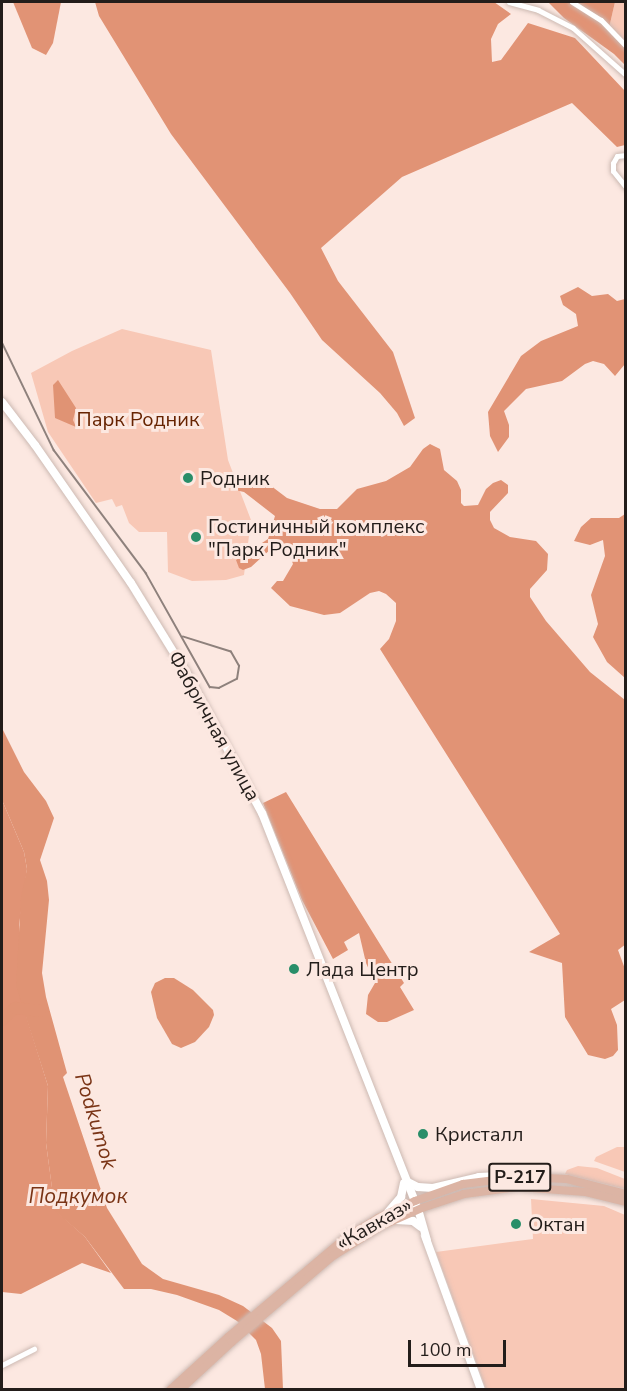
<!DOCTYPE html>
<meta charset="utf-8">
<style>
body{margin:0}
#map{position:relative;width:627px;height:1391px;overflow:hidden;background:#fce8e1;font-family:"Nunito Sans",sans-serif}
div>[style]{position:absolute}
.green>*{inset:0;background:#f8c8b6}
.forest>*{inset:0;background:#e19375}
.water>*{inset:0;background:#e09374}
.river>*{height:12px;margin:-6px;padding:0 6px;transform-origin:6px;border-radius:6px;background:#e09374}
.roads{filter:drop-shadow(0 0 2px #cdbab3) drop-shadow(0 0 2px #cdbab3)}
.street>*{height:5px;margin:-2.5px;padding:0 2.5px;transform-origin:2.5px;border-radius:2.5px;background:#fff}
.secondary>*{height:8px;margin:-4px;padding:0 4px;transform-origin:4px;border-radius:4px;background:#fff}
.primary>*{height:8px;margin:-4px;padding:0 4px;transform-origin:4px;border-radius:4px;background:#dcb4a4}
.tram>*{height:1.5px;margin:-0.75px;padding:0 0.75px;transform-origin:0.75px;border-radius:0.75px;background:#8e817c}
.dots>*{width:16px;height:16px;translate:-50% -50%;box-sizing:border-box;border:3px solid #fce8e1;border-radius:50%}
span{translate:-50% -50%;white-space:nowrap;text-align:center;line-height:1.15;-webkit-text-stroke:6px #fce8e1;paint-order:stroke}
.shield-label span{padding:2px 4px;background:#fce8e1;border:2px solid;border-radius:4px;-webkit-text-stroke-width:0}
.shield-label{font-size:18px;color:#231d1a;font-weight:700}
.park-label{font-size:20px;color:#672301}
.poi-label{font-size:20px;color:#231d1a}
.left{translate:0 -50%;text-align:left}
.street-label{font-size:20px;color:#231d1a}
.water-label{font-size:21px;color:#7a3416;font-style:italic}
.frame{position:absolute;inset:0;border:3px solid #231d1a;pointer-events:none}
.scale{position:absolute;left:408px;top:1340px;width:98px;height:27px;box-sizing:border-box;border:3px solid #231d1a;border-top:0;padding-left:8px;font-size:18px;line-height:21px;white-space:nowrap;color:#231d1a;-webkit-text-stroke:4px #fce8e1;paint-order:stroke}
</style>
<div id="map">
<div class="green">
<i style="clip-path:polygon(615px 2px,625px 2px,625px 41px,609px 28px)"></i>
<i style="clip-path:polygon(122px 329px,211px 350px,228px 460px,251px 520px,244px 575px,226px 580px,192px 581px,168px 572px,167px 532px,139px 532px,129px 523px,122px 505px,116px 507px,112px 499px,96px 503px,48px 432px,31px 373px,72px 351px)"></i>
<i style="clip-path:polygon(617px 1147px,625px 1147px,625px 1172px,594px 1161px,596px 1157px)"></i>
<i style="clip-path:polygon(578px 1166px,597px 1168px,625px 1179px,625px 1189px,565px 1174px,567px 1170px)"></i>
<i style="clip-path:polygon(531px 1199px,604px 1206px,625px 1215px,625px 1389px,486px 1389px,436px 1252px,533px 1239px)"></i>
</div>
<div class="forest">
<i style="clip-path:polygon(13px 2px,61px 2px,53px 43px,46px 55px,32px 48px)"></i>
<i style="clip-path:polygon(95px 2px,494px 2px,511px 14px,498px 24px,491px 39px,492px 62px,501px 60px,528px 23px,575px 38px,625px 91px,625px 145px,617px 147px,572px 103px,402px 177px,321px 248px,338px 281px,393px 352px,415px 418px,404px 426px,397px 413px,380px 393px,322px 340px,290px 293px,171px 134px,99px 16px)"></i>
<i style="clip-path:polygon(548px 2px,615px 2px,609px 28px,625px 41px,625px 65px,614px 54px,564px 18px)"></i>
<i style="clip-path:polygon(578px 287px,592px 296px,608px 294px,617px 301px,625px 299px,625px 364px,615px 376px,604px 364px,593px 361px,585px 364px,562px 381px,526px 389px,504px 411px,509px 425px,509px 437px,498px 452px,490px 436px,488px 412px,521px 356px,541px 341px,578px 326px,576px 314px,563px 305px,560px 296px)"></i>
<i style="clip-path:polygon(430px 444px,440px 449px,444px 470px,457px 481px,461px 490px,461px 503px,464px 506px,478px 505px,486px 489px,493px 483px,501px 480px,508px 485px,508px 493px,490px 512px,490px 520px,494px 528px,510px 537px,536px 541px,548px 554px,547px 570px,530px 589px,530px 597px,546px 621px,590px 672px,625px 700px,626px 944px,618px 950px,625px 969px,625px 1000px,611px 1009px,617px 1025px,618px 1050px,613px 1056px,605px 1059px,588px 1055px,565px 1017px,562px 963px,529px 952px,560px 934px,380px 649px,389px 639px,396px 621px,396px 603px,386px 594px,379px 591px,370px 593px,340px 613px,324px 615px,290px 606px,271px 588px,277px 581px,283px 581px,293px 564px,288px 551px,281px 546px,272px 548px,251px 567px,243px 570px,239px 568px,236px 560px,268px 539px,275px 516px,244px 492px,235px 490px,240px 481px,258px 476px,287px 498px,320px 509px,337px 509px,357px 489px,386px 481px,410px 467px,423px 449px)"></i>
<i style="clip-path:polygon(625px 514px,625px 678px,607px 662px,593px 637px,598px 624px,591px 595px,605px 556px,603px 540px,590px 545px,574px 541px,581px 527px,591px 518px,619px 518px)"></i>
<i style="clip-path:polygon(286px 792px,404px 983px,400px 987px,414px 1010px,387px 1022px,378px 1022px,366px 1014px,368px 995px,375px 983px,366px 963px,359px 933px,344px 942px,348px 950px,333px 959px,302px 900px,263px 803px)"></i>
<i style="clip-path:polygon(2px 800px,24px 852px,27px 869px,19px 925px,24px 1009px,48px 1086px,46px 1143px,55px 1210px,85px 1237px,111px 1273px,82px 1263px,21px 1294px,2px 1292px)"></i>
</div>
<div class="water">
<i style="clip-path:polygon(58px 380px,76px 408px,73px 420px,76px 427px,55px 418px,53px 385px)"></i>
<i style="clip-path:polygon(2px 728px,24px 772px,46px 801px,54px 818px,40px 860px,47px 881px,49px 900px,42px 973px,46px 997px,67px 1073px,63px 1077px,107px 1208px,142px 1264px,163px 1279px,219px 1295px,243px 1306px,272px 1328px,281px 1341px,283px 1389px,265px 1389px,261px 1354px,256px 1340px,237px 1321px,219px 1310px,177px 1295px,151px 1289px,124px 1289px,85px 1237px,55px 1211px,46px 1143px,48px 1086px,16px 986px,21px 897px,27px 869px,24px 852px,2px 800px)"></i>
<i style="clip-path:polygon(165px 978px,174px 978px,193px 990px,213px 1010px,214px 1015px,209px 1027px,195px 1042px,181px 1048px,172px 1044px,157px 1018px,151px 992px,155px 983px)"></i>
</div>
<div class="river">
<i style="left:2px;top:1020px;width:18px;rotate:-43deg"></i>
<i style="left:15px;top:1008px;width:25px;rotate:7deg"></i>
</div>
<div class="roads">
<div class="street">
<i style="left:509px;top:2px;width:30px;rotate:15deg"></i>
<i style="left:538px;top:10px;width:39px;rotate:27deg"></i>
<i style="left:573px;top:28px;width:71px;rotate:41.6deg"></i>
<i style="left:572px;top:2px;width:34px;rotate:32deg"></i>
<i style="left:601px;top:20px;width:36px;rotate:46deg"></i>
<i style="left:626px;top:155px;width:9px;rotate:174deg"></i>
<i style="left:617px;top:156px;width:8px;rotate:120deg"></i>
<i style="left:613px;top:163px;width:8px;rotate:90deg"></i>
<i style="left:613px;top:171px;width:21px;rotate:51deg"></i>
<i style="left:2px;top:1365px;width:36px;rotate:-27deg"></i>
</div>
<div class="secondary">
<i style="left:2px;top:402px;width:54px;rotate:52.5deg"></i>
<i style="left:35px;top:445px;width:168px;rotate:55.2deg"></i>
<i style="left:131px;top:583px;width:107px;rotate:58.4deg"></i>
<i style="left:187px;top:674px;width:158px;rotate:61.7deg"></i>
<i style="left:262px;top:813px;width:426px;rotate:68.5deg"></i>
<i style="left:418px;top:1209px;width:32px;rotate:74deg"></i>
<i style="left:408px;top:1182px;width:11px;rotate:27deg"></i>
<i style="left:418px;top:1187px;width:15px;rotate:4deg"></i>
<i style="left:433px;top:1188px;width:47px;rotate:-13.4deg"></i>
<i style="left:479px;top:1177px;width:37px;rotate:-3deg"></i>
<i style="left:388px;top:1212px;width:20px;rotate:-49deg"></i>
<i style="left:401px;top:1197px;width:14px;rotate:-78deg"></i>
<i style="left:396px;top:1220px;width:17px;rotate:3deg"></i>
<i style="left:413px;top:1221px;width:10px;rotate:37deg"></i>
<i style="left:425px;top:1236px;width:164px;rotate:70deg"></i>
</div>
<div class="primary">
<i style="left:170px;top:1390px;width:79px;rotate:-42.4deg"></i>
<i style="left:228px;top:1337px;width:153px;rotate:-40.2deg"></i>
<i style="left:345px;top:1238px;width:39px;rotate:-31deg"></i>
<i style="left:378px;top:1218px;width:41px;rotate:-24.7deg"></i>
<i style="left:415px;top:1201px;width:51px;rotate:-19.5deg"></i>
<i style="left:463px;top:1184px;width:57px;rotate:-7deg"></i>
<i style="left:520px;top:1177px;width:47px;rotate:2.4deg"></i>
<i style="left:567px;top:1179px;width:61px;rotate:14.3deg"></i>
<i style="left:180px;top:1390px;width:71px;rotate:-42.7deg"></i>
<i style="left:232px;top:1342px;width:133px;rotate:-40.4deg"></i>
<i style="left:333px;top:1256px;width:57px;rotate:-32deg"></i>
<i style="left:381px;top:1226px;width:45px;rotate:-23.7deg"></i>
<i style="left:422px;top:1208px;width:44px;rotate:-18.4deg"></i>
<i style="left:464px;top:1194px;width:54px;rotate:-7.4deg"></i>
<i style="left:518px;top:1187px;width:68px;rotate:4.2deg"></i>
<i style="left:586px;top:1192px;width:41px;rotate:14deg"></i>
</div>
</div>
<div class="tram">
<i style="left:2px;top:342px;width:120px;rotate:64.3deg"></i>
<i style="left:54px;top:450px;width:154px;rotate:53.2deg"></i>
<i style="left:146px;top:573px;width:131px;rotate:60.7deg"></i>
<i style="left:210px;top:687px;width:9px;rotate:6deg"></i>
<i style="left:219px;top:688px;width:20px;rotate:-27deg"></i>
<i style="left:237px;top:679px;width:13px;rotate:-81deg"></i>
<i style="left:239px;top:666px;width:16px;rotate:-120deg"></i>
<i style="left:231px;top:652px;width:50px;rotate:-162.6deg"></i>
</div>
<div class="dots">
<i style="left:188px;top:478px;background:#298e69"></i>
<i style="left:196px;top:537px;background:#298e69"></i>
<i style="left:294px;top:969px;background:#298e69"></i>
<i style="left:423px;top:1134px;background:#298e69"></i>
<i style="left:516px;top:1224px;background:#298e69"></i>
</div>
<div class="shield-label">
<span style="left:520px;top:1177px">Р-217</span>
</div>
<div class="park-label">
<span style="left:138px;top:419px">Парк Родник</span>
</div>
<div class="poi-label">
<span class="left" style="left:200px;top:478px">Родник</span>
<span class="left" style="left:208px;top:538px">Гостиничный комплекс<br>"Парк Родник"</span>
<span class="left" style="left:306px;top:969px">Лада Центр</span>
<span class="left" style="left:435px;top:1134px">Кристалл</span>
<span class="left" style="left:528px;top:1224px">Октан</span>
</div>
<div class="street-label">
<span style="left:214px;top:726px;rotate:61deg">Фабричная улица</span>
<span style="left:374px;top:1224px;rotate:-30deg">«Кавказ»</span>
</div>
<div class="water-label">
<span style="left:96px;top:1121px;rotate:73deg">Podkumok</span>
<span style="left:78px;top:1196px">Подкумок</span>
</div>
<div class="frame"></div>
<div class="scale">100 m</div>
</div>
